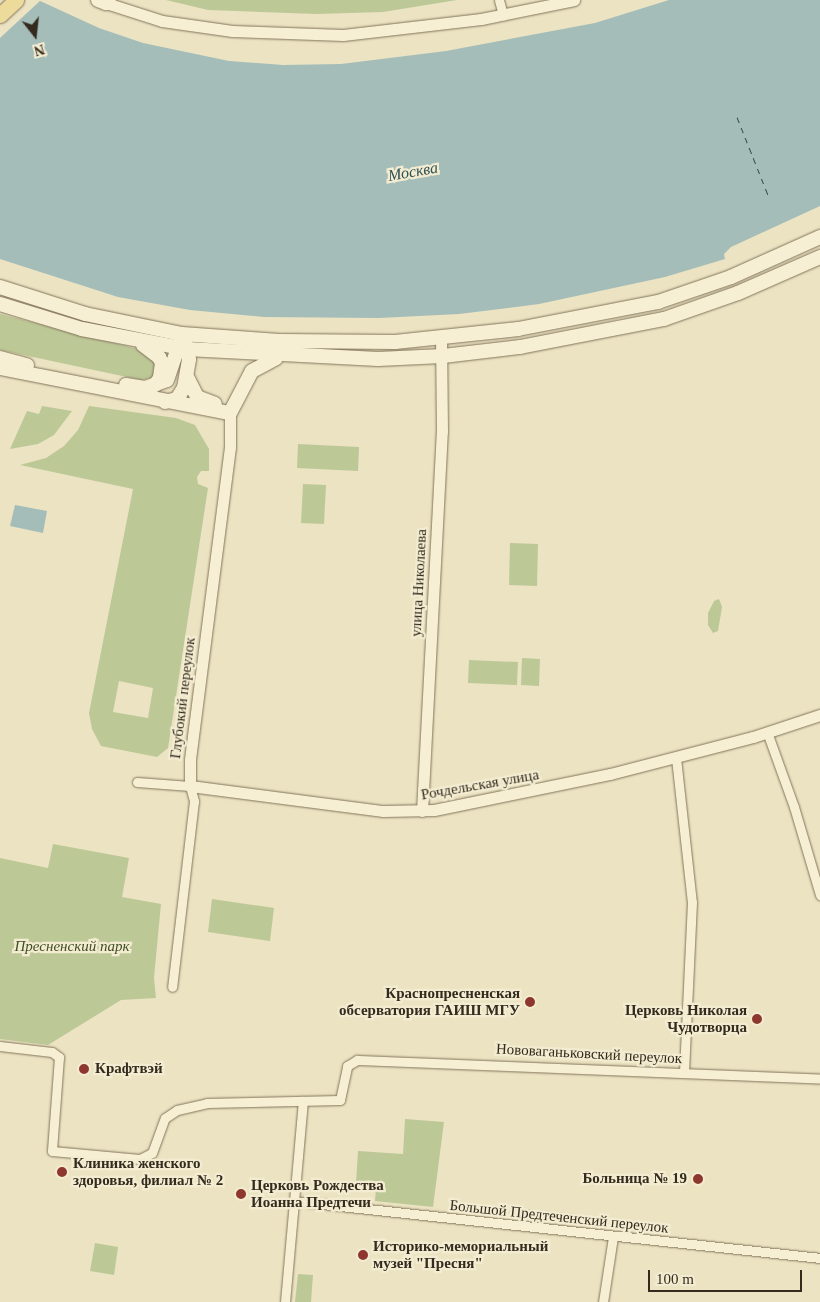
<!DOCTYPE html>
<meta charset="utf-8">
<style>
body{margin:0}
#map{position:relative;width:820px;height:1302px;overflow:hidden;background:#ebe3c2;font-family:Georgia,serif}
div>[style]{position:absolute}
.green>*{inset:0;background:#bdc897}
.water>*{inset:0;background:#a4bdb9}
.pier>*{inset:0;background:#ebe3c2}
.ferry>*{height:1px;margin-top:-0.5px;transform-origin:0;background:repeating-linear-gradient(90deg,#2e5153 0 6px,transparent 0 11px)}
.roads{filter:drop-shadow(0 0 1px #83745a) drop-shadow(0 0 1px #83745a)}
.minor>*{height:9px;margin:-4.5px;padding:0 4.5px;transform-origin:4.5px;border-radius:4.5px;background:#f6efd4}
.tertiary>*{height:11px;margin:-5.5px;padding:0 5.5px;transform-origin:5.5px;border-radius:5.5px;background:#f6efd4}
.secondary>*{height:14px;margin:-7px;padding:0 7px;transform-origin:7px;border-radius:7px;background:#f6efd4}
.primary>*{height:15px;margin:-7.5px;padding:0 7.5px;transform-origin:7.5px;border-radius:7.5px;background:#ecdb9b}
.dots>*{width:14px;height:14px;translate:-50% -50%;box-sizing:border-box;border:2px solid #f3ecd1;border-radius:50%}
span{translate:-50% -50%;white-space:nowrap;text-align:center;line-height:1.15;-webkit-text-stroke:4.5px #f3ecd1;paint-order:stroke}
.street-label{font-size:15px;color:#342b1e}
.park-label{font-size:15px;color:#404f25;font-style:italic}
.poi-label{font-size:15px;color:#342b1e;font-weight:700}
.right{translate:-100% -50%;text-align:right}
.left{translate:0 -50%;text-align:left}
.water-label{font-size:16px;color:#2e5153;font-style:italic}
.north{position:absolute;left:10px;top:10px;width:50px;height:50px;-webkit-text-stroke:4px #f3ecd1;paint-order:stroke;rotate:164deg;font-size:14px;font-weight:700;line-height:20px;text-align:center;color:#342b1e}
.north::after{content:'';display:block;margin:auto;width:18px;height:22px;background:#342b1e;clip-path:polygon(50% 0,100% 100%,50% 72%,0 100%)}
.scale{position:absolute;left:648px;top:1270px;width:154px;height:22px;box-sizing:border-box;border:2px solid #342b1e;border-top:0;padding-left:6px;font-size:15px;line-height:18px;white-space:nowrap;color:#342b1e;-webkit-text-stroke:4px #f3ecd1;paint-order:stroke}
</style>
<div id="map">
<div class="green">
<i style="clip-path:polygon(166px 0,457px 0,383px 12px,317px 14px,208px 10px)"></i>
<i style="clip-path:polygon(0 314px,146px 351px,157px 360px,154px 377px,141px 380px,0 350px)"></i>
<i style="clip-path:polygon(42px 406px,72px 411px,54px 435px,38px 444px,10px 449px,27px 411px,39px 414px)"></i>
<i style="clip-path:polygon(evenodd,89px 406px,176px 418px,195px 425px,209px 449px,209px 471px,201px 471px,197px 477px,198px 484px,208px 488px,168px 748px,157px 757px,101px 746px,92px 729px,89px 713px,133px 489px,20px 465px,46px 458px,64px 446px,78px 430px,89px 406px,119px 681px,153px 688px,148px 718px,113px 712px,119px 681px)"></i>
<i style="clip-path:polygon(298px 444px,359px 447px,358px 471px,297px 468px)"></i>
<i style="clip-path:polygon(303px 484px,326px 485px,324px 524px,301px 523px)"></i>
<i style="clip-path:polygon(510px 543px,538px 544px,537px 586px,509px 585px)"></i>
<i style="clip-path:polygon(719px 599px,722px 607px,718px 631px,713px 633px,708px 625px,708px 613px,714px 601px)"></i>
<i style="clip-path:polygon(522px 658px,540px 659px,539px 686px,521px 685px)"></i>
<i style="clip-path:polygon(469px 660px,518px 662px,517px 685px,468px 683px)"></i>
<i style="clip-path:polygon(53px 844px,129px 858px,122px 897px,161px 904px,154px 978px,156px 998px,121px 1000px,48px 1045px,0 1039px,0 858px,48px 868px)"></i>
<i style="clip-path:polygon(212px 899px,274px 908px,270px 941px,208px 932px)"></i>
<i style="clip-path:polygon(405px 1119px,444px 1122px,433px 1207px,375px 1201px,376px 1188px,356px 1183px,358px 1151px,403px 1154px)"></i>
<i style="clip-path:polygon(527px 1209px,575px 1214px,574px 1222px,527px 1217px)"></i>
<i style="clip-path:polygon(95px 1243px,118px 1247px,114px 1275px,90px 1271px)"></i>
<i style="clip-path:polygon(298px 1274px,313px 1275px,311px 1302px,295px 1302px)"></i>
</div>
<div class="water">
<i style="clip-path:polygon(0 0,38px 0,99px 28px,143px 43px,229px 61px,283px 65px,341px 64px,446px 51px,595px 23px,669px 0,820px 0,820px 206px,731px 247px,724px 254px,725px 259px,665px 277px,539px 304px,459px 314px,379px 318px,264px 317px,190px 310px,118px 297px,0 259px)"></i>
<i style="clip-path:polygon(15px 505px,47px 511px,43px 533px,10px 526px)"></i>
</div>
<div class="pier">
<i style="clip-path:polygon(0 0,41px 0,0 38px)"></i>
</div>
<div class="ferry">
<i style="left:737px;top:117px;width:84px;rotate:68.3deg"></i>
</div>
<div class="roads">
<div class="minor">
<i style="left:499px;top:0;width:16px;rotate:75deg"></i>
<i style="left:767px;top:732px;width:80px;rotate:70.2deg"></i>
<i style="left:794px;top:807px;width:92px;rotate:73.5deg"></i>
<i style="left:676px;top:758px;width:145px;rotate:83.7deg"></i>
<i style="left:692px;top:902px;width:170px;rotate:92.7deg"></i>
<i style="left:137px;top:782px;width:53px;rotate:4.3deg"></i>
<i style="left:190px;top:786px;width:16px;rotate:75deg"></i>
<i style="left:194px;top:801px;width:187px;rotate:96.7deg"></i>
<i style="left:0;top:1046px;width:52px;rotate:6.6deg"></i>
<i style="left:52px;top:1052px;width:9px;rotate:36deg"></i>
<i style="left:59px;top:1057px;width:94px;rotate:94.3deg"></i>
<i style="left:52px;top:1151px;width:88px;rotate:5.2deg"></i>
<i style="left:140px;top:1159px;width:13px;rotate:-27deg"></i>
<i style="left:152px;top:1153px;width:37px;rotate:-70deg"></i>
<i style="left:165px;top:1118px;width:14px;rotate:-34deg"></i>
<i style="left:177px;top:1110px;width:31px;rotate:-13deg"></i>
<i style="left:207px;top:1103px;width:133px;rotate:-1.3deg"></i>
<i style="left:340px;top:1100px;width:35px;rotate:-78deg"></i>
<i style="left:347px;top:1066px;width:12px;rotate:-31deg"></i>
<i style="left:357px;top:1060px;width:463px;rotate:2.3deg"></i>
<i style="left:294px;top:1201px;width:529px;rotate:6.18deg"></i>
<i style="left:285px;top:1302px;width:202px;rotate:-84.9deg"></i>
<i style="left:603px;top:1302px;width:66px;rotate:-81.3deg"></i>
</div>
<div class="tertiary">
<i style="left:106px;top:3px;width:59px;rotate:17.8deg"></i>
<i style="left:162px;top:21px;width:71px;rotate:8.1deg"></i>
<i style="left:232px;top:31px;width:111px;rotate:2.1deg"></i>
<i style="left:343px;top:35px;width:139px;rotate:-6.6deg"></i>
<i style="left:481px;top:19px;width:95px;rotate:-11.5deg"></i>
<i style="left:230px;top:413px;width:34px;rotate:90deg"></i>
<i style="left:230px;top:447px;width:316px;rotate:97.3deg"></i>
<i style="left:190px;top:760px;width:26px;rotate:90deg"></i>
<i style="left:190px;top:786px;width:195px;rotate:7.4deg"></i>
<i style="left:383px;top:811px;width:51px;rotate:-1.1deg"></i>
<i style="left:434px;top:810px;width:180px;rotate:-11.6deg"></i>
<i style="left:610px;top:774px;width:148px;rotate:-14.5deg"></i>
<i style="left:753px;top:737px;width:71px;rotate:-18.2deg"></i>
<i style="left:422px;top:811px;width:381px;rotate:-87deg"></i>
<i style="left:442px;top:431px;width:92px;rotate:-90.6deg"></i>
</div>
<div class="secondary">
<i style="left:98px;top:0;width:9px;rotate:21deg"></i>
<i style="left:106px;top:3px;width:4px;rotate:-45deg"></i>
<i style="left:0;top:287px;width:89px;rotate:17.6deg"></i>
<i style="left:85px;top:314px;width:99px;rotate:11.7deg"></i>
<i style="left:182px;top:334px;width:97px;rotate:4.1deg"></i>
<i style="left:279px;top:341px;width:116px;rotate:0.5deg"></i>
<i style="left:395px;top:342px;width:124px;rotate:-6deg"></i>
<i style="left:518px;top:329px;width:143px;rotate:-10.9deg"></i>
<i style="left:658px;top:302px;width:77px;rotate:-18.9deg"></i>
<i style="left:731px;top:277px;width:98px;rotate:-24.2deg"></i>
<i style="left:0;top:304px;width:86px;rotate:17deg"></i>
<i style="left:82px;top:329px;width:107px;rotate:10.8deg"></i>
<i style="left:187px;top:349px;width:191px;rotate:3deg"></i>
<i style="left:378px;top:359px;width:65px;rotate:-2.6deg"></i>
<i style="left:443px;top:356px;width:78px;rotate:-6.7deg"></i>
<i style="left:520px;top:347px;width:147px;rotate:-11deg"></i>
<i style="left:664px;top:319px;width:78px;rotate:-19.4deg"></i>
<i style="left:738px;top:293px;width:90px;rotate:-23.7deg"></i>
<i style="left:143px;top:345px;width:20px;rotate:37deg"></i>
<i style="left:159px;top:357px;width:7px;rotate:63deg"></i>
<i style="left:162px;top:363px;width:15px;rotate:98deg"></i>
<i style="left:160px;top:378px;width:9px;rotate:126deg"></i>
<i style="left:0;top:358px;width:28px;rotate:15deg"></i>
<i style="left:0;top:368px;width:234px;rotate:11.1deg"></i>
<i style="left:187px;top:377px;width:22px;rotate:63deg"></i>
<i style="left:197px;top:397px;width:19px;rotate:21deg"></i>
<i style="left:126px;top:385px;width:19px;rotate:9deg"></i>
<i style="left:145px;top:388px;width:23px;rotate:-20deg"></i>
<i style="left:167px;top:380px;width:43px;rotate:-71.1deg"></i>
<i style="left:165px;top:402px;width:12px;rotate:-14deg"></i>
<i style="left:177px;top:399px;width:13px;rotate:-58deg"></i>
<i style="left:184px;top:388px;width:29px;rotate:-80deg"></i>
<i style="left:189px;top:359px;width:17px;rotate:-103deg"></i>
<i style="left:230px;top:413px;width:47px;rotate:-62.4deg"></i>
<i style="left:252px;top:371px;width:27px;rotate:-28deg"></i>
</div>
<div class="primary">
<i style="left:0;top:15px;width:22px;rotate:-43deg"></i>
</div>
</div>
<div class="dots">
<i style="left:530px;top:1002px;background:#8e372e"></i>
<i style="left:757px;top:1019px;background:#8e372e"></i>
<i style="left:84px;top:1069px;background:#8e372e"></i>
<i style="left:62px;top:1172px;background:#8e372e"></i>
<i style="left:698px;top:1179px;background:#8e372e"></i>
<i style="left:241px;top:1194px;background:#8e372e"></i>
<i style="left:363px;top:1255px;background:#8e372e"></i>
</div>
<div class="street-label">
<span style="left:419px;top:583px;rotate:-87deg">улица Николаева</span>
<span style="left:183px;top:698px;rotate:-83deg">Глубокий переулок</span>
<span style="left:480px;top:785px;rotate:-10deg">Рочдельская улица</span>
<span style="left:589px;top:1054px;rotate:3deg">Нововаганьковский переулок</span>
<span style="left:559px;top:1217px;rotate:6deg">Большой Предтеченский переулок</span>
</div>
<div class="park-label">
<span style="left:72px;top:947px">Пресненский парк</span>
</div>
<div class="poi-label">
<span class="right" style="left:520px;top:1002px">Краснопресненская<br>обсерватория ГАИШ МГУ</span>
<span class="right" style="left:747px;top:1019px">Церковь Николая<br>Чудотворца</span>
<span class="left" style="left:95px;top:1069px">Крафтвэй</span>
<span class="left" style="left:73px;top:1172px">Клиника женского<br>здоровья, филиал № 2</span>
<span class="right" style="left:687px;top:1179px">Больница № 19</span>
<span class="left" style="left:251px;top:1194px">Церковь Рождества<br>Иоанна Предтечи</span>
<span class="left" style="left:373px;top:1255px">Историко-мемориальный<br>музей "Пресня"</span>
</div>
<div class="water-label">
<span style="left:413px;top:172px;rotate:-10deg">Москва</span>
</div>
<div class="north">N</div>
<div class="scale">100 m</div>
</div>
